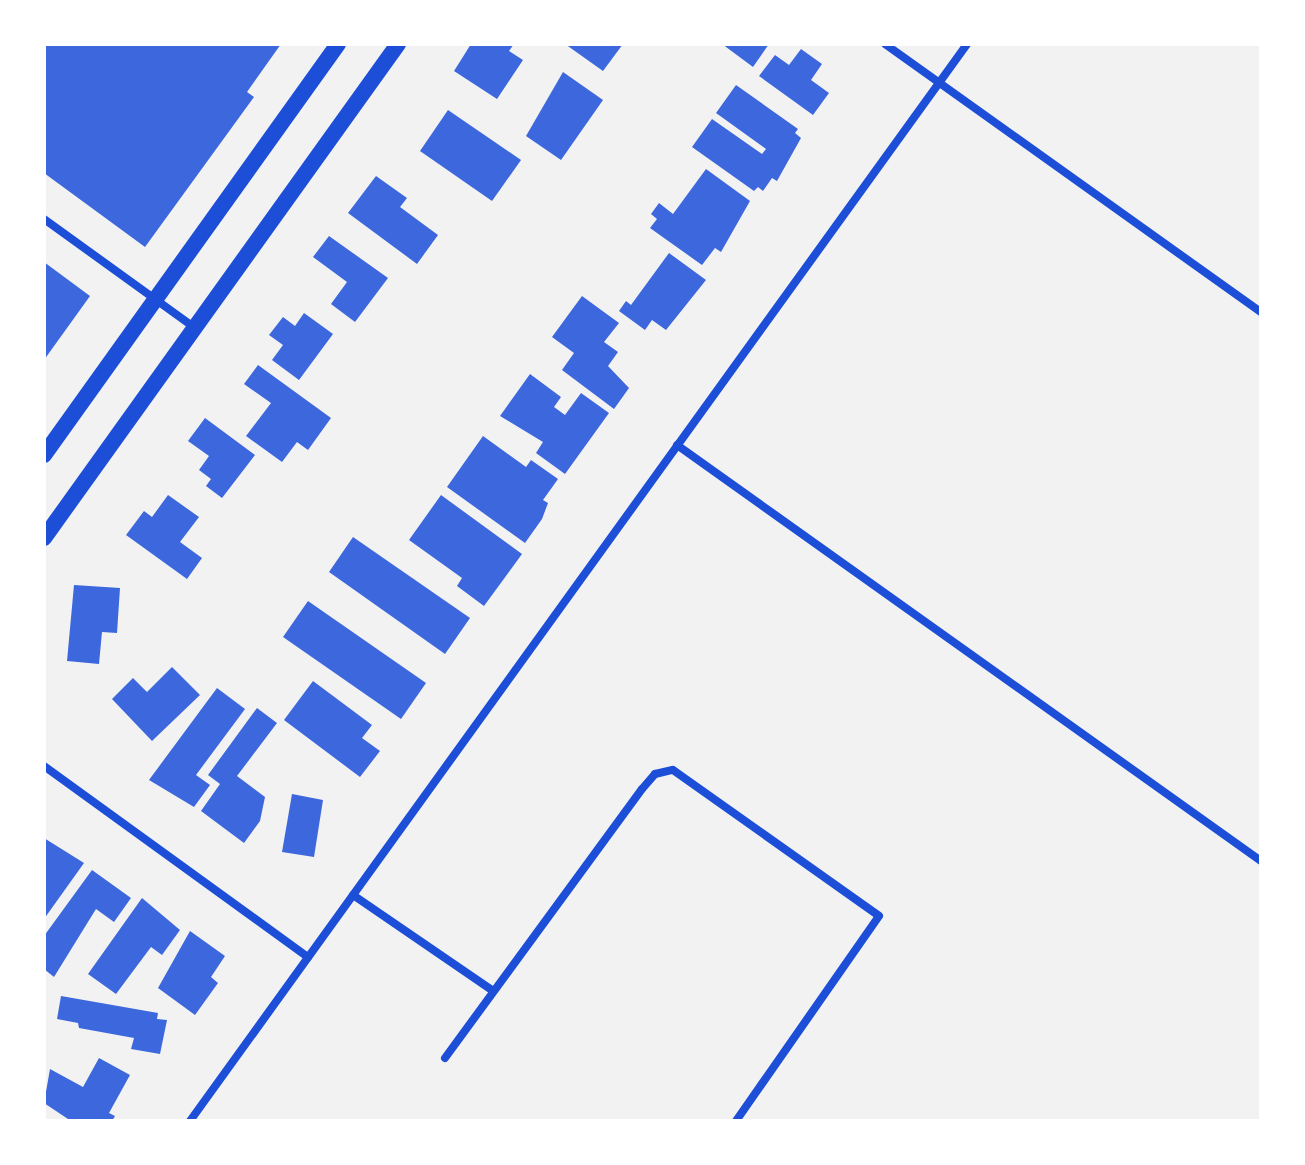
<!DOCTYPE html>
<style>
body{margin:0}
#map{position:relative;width:1305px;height:1165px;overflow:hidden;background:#f2f2f2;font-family:Raleway,sans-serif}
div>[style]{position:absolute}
.building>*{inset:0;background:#3d67dc}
.minor>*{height:8px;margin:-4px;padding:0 4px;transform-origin:4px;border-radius:4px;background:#1d4ed8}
.secondary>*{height:16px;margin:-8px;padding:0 8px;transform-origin:8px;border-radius:8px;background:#1d4ed8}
span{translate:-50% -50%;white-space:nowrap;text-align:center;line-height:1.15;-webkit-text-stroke:7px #fff;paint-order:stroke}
.frame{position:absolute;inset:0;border:46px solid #fff;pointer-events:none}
</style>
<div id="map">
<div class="building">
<i style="clip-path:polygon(44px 44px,281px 44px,247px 92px,254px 97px,145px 247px,44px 173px)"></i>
<i style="clip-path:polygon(471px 44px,514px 44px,509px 51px,523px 60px,497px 99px,454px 71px)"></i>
<i style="clip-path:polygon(565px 44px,623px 44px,603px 71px)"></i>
<i style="clip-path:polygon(722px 44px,769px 44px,753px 67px)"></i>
<i style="clip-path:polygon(801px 49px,822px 64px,811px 80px,829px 93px,813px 115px,759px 76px,775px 55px,789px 65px)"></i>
<i style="clip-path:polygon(563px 72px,603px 100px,561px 160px,526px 136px)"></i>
<i style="clip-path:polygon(736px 85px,798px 129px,795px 133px,801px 138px,777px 181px,772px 178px,763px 191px,758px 187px,754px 191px,692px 147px,712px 119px,762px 154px,766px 149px,716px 113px)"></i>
<i style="clip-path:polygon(448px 110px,521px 160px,492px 201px,420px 151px)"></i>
<i style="clip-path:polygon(706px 169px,750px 201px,721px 252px,715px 248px,702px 265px,650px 228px,657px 219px,651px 214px,659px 203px,673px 214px)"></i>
<i style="clip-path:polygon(376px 176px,407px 198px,400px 207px,438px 235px,417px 264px,348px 213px)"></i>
<i style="clip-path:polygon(329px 236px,388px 278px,355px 322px,331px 304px,347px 282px,313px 257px)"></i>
<i style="clip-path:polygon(669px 253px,706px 280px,666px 330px,652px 320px,645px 330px,619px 311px,626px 301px,631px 305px)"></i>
<i style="clip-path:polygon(44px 262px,90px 296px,44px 360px)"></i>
<i style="clip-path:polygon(582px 296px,619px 323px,604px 342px,618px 352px,608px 366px,629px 388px,614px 409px,562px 370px,574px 353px,552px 337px)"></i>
<i style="clip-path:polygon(304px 313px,333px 334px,299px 380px,272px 360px,283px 345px,269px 335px,283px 317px,295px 326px)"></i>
<i style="clip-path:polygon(258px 365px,331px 418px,308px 450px,297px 442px,282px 462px,246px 436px,271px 403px,244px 384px)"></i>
<i style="clip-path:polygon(530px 374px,561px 397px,554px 407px,565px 415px,581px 393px,609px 413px,565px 474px,536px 453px,543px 442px,500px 416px)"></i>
<i style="clip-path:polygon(205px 418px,255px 455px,222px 498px,206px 486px,211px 479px,199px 470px,209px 456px,188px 441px)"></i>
<i style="clip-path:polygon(483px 436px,526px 467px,531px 460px,558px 479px,543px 500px,548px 503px,542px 519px,525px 543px,447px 487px)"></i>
<i style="clip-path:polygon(168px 495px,199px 517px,180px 542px,202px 558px,187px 579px,126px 535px,144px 511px,152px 517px)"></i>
<i style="clip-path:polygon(441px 495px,522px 554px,484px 606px,457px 586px,462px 578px,409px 540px)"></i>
<i style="clip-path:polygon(353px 537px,470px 618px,445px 654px,329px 572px)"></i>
<i style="clip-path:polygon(74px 585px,120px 588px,117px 633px,102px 632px,99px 664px,67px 661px)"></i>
<i style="clip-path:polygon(308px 601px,426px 683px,401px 719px,283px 637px)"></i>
<i style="clip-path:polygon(172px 667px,200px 695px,152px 741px,112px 699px,133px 678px,147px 692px)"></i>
<i style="clip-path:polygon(313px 681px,372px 725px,362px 738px,380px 751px,360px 777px,284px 720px)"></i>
<i style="clip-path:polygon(217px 688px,245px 709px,196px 775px,210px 785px,194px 807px,149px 780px)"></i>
<i style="clip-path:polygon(257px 708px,277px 723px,237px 776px,265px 797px,260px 821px,244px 843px,201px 811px,220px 784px,208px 775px)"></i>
<i style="clip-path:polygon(292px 794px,323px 800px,314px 857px,282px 852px)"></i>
<i style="clip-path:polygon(44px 838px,84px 863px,44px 919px)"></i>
<i style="clip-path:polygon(92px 870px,131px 898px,114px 922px,96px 909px,54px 977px,44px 969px,44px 936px)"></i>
<i style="clip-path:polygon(142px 898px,180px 930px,162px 955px,151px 947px,116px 994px,88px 974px)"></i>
<i style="clip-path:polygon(190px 931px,225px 956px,211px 977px,218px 983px,195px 1015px,158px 988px)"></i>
<i style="clip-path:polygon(61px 996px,158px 1013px,157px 1019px,167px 1020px,160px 1054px,131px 1049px,134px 1038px,79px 1028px,78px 1023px,57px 1019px)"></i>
<i style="clip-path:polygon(99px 1058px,130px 1075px,109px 1113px,115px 1116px,112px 1121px,71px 1121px,44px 1103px,50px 1069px,83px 1087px)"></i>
</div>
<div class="minor">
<i style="left:885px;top:44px;width:462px;rotate:35.5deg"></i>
<i style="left:44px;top:219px;width:185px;rotate:35.8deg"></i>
<i style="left:677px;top:445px;width:717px;rotate:35.46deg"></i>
<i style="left:44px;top:766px;width:326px;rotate:35.9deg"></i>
<i style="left:353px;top:895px;width:168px;rotate:34.4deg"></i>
<i style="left:445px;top:1058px;width:333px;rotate:-53.8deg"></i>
<i style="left:642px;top:789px;width:20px;rotate:-49deg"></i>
<i style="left:655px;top:774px;width:18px;rotate:-13deg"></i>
<i style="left:673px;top:770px;width:252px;rotate:35.3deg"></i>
<i style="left:879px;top:916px;width:250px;rotate:124.9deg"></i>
<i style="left:190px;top:1121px;width:1328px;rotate:-54.19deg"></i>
</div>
<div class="secondary">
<i style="left:44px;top:455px;width:505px;rotate:-54.42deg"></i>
<i style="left:44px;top:538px;width:608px;rotate:-54.37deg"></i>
</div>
<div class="frame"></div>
</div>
